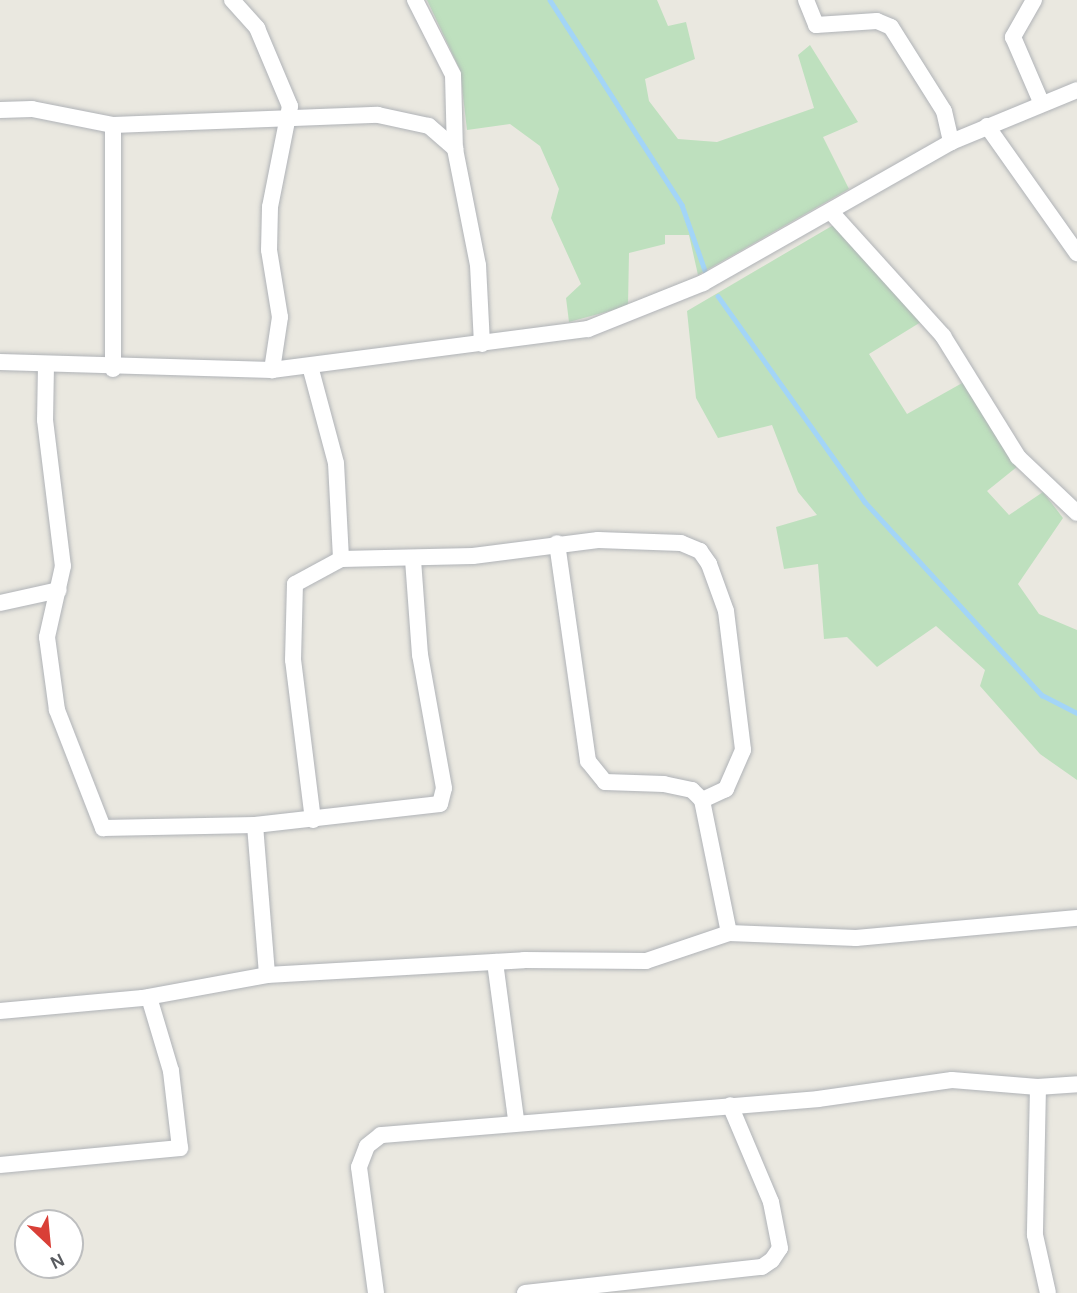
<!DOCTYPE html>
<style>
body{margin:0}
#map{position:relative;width:1077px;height:1293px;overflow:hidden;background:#eae8e0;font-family:Karla,sans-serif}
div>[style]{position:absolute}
.green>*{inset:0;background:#bee0be}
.stream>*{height:4.5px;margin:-2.25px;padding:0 2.25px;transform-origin:2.25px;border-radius:2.25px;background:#a3d5f7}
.roads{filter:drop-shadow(0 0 2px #b0b3b7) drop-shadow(0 0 2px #b0b3b7)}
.minor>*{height:16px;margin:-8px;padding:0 8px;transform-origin:8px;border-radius:8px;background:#fff}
span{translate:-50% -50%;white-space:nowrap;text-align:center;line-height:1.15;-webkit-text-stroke:6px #fff;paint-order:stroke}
.north{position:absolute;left:14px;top:1209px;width:70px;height:70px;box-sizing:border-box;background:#fff;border:2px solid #bdbebf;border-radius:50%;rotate:154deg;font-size:19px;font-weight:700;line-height:28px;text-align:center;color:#595c60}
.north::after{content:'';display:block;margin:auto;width:24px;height:32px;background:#d93f37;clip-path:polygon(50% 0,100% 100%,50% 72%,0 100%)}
</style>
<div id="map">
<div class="green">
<i style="clip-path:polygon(427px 0,657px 0,668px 26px,686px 22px,695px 59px,645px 79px,649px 101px,678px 139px,717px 142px,814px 108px,798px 55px,810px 45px,858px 122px,823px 137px,849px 189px,698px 275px,689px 235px,665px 235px,665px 244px,629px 253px,628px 306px,569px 322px,566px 298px,581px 284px,551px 218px,559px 189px,540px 146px,510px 124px,467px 130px,460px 70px)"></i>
<i style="clip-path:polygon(842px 220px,929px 317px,869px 354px,907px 414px,964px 382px,1018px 466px,987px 491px,1009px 515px,1043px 492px,1063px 518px,1018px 584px,1039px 614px,1077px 630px,1077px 780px,1040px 754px,980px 686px,985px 670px,936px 626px,877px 667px,847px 637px,824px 639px,818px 564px,784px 569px,776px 527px,817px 515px,798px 492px,772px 425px,718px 438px,696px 398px,687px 311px)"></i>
</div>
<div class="stream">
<i style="left:550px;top:0;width:244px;rotate:57.2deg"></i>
<i style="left:682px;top:205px;width:72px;rotate:70.6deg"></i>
<i style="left:718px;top:296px;width:253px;rotate:54.5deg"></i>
<i style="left:865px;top:502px;width:262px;rotate:47.5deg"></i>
<i style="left:1042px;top:695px;width:39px;rotate:27deg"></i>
</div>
<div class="roads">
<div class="minor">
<i style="left:232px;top:0;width:38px;rotate:48deg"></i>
<i style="left:257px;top:28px;width:85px;rotate:67.1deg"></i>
<i style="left:290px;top:106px;width:103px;rotate:101.2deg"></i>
<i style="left:270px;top:207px;width:43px;rotate:91.3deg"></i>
<i style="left:269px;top:250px;width:68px;rotate:80.7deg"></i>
<i style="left:280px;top:317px;width:54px;rotate:98.6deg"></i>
<i style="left:415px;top:0;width:84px;rotate:63.1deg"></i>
<i style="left:453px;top:75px;width:74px;rotate:88.5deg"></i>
<i style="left:455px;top:149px;width:118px;rotate:78.8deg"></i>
<i style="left:478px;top:265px;width:79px;rotate:87.1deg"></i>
<i style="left:806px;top:0;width:27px;rotate:68deg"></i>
<i style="left:816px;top:25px;width:61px;rotate:-3.8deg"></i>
<i style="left:877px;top:21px;width:15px;rotate:23deg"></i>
<i style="left:891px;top:27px;width:99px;rotate:57.8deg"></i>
<i style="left:944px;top:111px;width:32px;rotate:77deg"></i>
<i style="left:1034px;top:0;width:43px;rotate:119.6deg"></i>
<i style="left:1013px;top:37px;width:71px;rotate:66.7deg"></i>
<i style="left:0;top:110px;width:32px;rotate:-2deg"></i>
<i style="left:32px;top:109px;width:83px;rotate:11.2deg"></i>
<i style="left:113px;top:125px;width:265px;rotate:-2.2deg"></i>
<i style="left:378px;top:115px;width:52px;rotate:12.2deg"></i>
<i style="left:429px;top:126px;width:35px;rotate:41deg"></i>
<i style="left:987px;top:126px;width:156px;rotate:54.7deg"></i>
<i style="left:832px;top:213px;width:166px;rotate:47.9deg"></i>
<i style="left:943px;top:336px;width:142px;rotate:58.2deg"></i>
<i style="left:1018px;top:457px;width:81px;rotate:43.5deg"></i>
<i style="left:0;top:362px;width:272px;rotate:1.7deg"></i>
<i style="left:272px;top:370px;width:319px;rotate:-7.4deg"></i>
<i style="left:588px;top:329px;width:124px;rotate:-21.8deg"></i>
<i style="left:703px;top:283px;width:285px;rotate:-29.6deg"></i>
<i style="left:951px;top:142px;width:136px;rotate:-22.4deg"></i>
<i style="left:46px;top:365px;width:55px;rotate:91deg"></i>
<i style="left:45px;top:420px;width:147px;rotate:83deg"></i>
<i style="left:63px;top:566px;width:73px;rotate:102.7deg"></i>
<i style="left:47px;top:637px;width:74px;rotate:82.2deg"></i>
<i style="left:57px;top:710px;width:127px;rotate:68.7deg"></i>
<i style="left:103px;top:828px;width:152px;rotate:-1.1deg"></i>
<i style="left:255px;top:825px;width:186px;rotate:-6.5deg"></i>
<i style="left:440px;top:804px;width:16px;rotate:-76deg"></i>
<i style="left:444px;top:788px;width:135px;rotate:-100.2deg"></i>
<i style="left:420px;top:655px;width:96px;rotate:-94.2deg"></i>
<i style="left:310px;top:366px;width:100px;rotate:75deg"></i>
<i style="left:336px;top:463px;width:96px;rotate:87deg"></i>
<i style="left:113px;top:369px;width:244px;rotate:-90deg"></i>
<i style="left:0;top:603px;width:60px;rotate:-12.4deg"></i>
<i style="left:313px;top:820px;width:161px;rotate:-97.1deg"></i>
<i style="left:293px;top:660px;width:76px;rotate:-88.5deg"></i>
<i style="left:295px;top:584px;width:52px;rotate:-28.5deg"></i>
<i style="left:341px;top:559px;width:132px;rotate:-1.3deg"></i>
<i style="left:473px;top:556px;width:126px;rotate:-7.3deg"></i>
<i style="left:598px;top:540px;width:83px;rotate:2.1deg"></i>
<i style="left:681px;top:543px;width:21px;rotate:23deg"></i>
<i style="left:700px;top:551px;width:16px;rotate:55deg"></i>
<i style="left:709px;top:564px;width:50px;rotate:70.1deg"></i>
<i style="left:726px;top:611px;width:140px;rotate:83deg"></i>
<i style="left:743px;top:750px;width:43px;rotate:113.6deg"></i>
<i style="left:726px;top:789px;width:26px;rotate:155deg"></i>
<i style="left:255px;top:825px;width:150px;rotate:85.4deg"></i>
<i style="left:267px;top:975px;width:257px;rotate:-3.3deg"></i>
<i style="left:524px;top:960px;width:122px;rotate:0.5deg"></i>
<i style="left:646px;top:961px;width:88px;rotate:-18.6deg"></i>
<i style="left:729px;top:933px;width:136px;rotate:-101.5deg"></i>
<i style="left:702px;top:800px;width:14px;rotate:-135deg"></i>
<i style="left:692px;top:790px;width:29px;rotate:-168deg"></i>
<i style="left:664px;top:784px;width:59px;rotate:-178.1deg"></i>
<i style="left:605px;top:782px;width:27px;rotate:-129deg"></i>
<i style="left:588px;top:761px;width:220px;rotate:-98.1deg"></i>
<i style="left:729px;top:933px;width:127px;rotate:2.3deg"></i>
<i style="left:856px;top:938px;width:222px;rotate:-5.2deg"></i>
<i style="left:495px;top:962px;width:159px;rotate:82.4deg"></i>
<i style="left:0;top:1011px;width:143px;rotate:-5.2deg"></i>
<i style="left:142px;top:998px;width:127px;rotate:-10.4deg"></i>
<i style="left:1038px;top:1087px;width:39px;rotate:-4deg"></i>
<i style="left:0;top:1165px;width:181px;rotate:-5.4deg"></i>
<i style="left:180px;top:1148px;width:78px;rotate:-96.7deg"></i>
<i style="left:171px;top:1071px;width:77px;rotate:-106.6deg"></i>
<i style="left:376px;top:1293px;width:127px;rotate:-97.7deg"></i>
<i style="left:359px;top:1167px;width:22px;rotate:-69deg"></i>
<i style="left:367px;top:1146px;width:18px;rotate:-38deg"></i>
<i style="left:381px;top:1135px;width:438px;rotate:-4.7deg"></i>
<i style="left:818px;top:1099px;width:135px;rotate:-8.1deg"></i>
<i style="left:952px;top:1080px;width:86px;rotate:4.7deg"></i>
<i style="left:1038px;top:1087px;width:148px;rotate:91.2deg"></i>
<i style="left:1035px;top:1235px;width:59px;rotate:77.4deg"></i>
<i style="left:525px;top:1293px;width:238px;rotate:-6.3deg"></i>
<i style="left:762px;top:1267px;width:12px;rotate:-35deg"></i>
<i style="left:772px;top:1260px;width:14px;rotate:-56deg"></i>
<i style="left:780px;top:1248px;width:47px;rotate:-101.1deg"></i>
<i style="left:771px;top:1202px;width:105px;rotate:-112.9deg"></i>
</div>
</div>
<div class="north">N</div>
</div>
